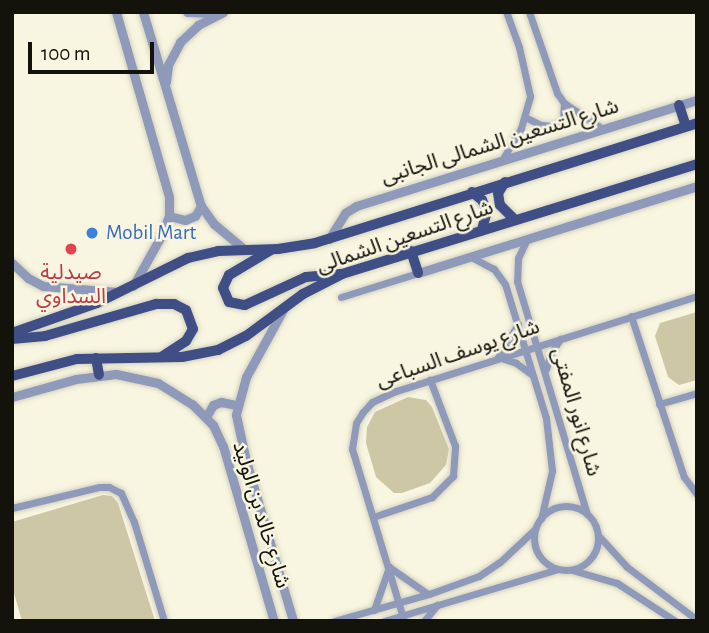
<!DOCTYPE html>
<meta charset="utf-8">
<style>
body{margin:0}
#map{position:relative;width:709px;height:633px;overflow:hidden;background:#f8f5e0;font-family:"Alegreya Sans","Noto Sans Arabic",sans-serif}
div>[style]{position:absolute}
.green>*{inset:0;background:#cdc7a6}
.roads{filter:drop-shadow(0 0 2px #d3d1be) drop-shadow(0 0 2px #d3d1be)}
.minor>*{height:7px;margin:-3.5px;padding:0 3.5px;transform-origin:3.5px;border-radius:3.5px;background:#8f9aba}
.minor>.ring{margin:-3.5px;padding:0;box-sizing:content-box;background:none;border:7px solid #8f9aba;border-radius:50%}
.tertiary>*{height:9px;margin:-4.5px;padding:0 4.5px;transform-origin:4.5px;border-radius:4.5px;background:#8f9aba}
.primary>*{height:10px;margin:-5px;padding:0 5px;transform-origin:5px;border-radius:5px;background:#3f4f86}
.dots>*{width:19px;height:19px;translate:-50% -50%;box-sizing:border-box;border:4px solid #f8f5e0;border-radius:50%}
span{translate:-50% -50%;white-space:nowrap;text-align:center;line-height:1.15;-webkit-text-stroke:5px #f8f5e0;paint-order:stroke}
.street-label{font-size:21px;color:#13120b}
.shop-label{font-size:21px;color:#366cbe}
.left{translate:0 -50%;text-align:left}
.health-label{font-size:21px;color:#be3a42}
.frame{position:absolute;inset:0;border:14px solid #13120b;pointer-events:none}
.scale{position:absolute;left:28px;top:42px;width:126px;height:32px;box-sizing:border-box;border:4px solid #13120b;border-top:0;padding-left:9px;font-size:21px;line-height:24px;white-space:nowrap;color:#13120b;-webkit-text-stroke:5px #f8f5e0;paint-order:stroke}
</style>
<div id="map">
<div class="green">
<i style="clip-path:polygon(697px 312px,697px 380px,679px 385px,668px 377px,655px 336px,660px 323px)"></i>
<i style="clip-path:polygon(408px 397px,426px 400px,432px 407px,449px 449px,446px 465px,430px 483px,402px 493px,394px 493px,376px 477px,366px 443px,367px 427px,375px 412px)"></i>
<i style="clip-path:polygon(103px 495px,112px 496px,118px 503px,155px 621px,22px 621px,12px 586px,12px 522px)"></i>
</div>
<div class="roads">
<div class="minor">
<i style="left:529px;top:12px;width:86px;rotate:70.9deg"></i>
<i style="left:557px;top:93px;width:12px;rotate:55deg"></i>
<i style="left:564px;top:103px;width:47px;rotate:33.7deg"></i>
<i style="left:525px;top:117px;width:18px;rotate:27deg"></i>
<i style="left:541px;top:125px;width:13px;rotate:4deg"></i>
<i style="left:554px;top:126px;width:11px;rotate:-34deg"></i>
<i style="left:563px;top:120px;width:17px;rotate:-87deg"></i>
<i style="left:502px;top:160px;width:37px;rotate:-59deg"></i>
<i style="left:521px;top:128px;width:33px;rotate:-74deg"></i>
<i style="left:530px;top:96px;width:50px;rotate:-102.7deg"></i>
<i style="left:519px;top:47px;width:37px;rotate:-110deg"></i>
<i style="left:527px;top:239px;width:21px;rotate:115deg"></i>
<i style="left:518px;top:258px;width:23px;rotate:92deg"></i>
<i style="left:517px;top:281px;width:243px;rotate:73.3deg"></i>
<i style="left:471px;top:257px;width:26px;rotate:28deg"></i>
<i style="left:494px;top:269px;width:19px;rotate:54deg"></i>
<i style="left:505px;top:284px;width:140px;rotate:73deg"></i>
<i style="left:546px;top:418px;width:53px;rotate:83.5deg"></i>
<i style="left:552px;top:471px;width:49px;rotate:102.9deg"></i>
<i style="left:341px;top:297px;width:81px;rotate:-17.3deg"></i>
<i style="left:631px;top:316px;width:169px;rotate:71.8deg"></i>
<i style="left:684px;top:477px;width:21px;rotate:53deg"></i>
<i style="left:518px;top:324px;width:39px;rotate:121deg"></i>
<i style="left:498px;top:357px;width:19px;rotate:18deg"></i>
<i style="left:516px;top:363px;width:19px;rotate:36deg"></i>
<i style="left:546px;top:369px;width:17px;rotate:-73deg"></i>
<i style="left:551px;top:353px;width:17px;rotate:-57deg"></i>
<i style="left:659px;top:404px;width:40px;rotate:-16deg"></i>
<i class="ring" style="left:534px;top:506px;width:57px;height:57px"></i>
<i style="left:12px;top:508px;width:89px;rotate:-13.6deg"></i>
<i style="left:99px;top:487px;width:10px"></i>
<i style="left:109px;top:487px;width:13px;rotate:27deg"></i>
<i style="left:121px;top:493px;width:32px;rotate:66deg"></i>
<i style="left:134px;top:522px;width:103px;rotate:73.1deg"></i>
<i style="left:373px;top:517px;width:62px;rotate:-18.7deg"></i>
<i style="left:432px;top:497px;width:30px;rotate:-45deg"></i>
<i style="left:453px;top:476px;width:30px;rotate:-86deg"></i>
<i style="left:455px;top:446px;width:71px;rotate:-110.7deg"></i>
<i style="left:598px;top:535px;width:43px;rotate:47.8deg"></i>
<i style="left:627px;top:567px;width:88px;rotate:37.1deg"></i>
<i style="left:572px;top:570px;width:47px;rotate:16.1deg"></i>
<i style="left:617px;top:583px;width:69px;rotate:33.2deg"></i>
<i style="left:374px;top:610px;width:46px;rotate:-70.8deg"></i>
<i style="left:389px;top:567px;width:47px;rotate:34.7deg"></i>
<i style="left:334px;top:621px;width:99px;rotate:-15.9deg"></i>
<i style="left:429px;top:594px;width:53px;rotate:-19.8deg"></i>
<i style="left:479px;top:576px;width:25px;rotate:-34deg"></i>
<i style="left:500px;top:562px;width:48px;rotate:-43.3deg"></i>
<i style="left:384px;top:621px;width:182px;rotate:-16.6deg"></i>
<i style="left:404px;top:621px;width:180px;rotate:-106.8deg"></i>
<i style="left:352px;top:449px;width:26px;rotate:-81deg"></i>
<i style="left:356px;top:423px;width:13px;rotate:-58deg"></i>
<i style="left:363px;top:412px;width:13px;rotate:-48deg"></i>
<i style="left:372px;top:402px;width:26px;rotate:-25deg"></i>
<i style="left:396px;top:391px;width:316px;rotate:-17.5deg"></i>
<i style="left:424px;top:621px;width:21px;rotate:-51deg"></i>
</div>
<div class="tertiary">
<i style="left:116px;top:12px;width:192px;rotate:74deg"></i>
<i style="left:169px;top:197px;width:19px;rotate:90deg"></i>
<i style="left:169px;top:216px;width:22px;rotate:112deg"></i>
<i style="left:161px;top:236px;width:57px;rotate:119.2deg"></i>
<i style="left:143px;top:12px;width:202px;rotate:73.4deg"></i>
<i style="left:201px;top:206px;width:22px;rotate:54deg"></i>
<i style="left:214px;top:224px;width:39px;rotate:40deg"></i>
<i style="left:187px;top:12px;width:29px;rotate:2deg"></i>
<i style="left:166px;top:82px;width:17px;rotate:-83deg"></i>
<i style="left:168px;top:65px;width:26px;rotate:-62deg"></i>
<i style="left:180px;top:42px;width:25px;rotate:-43deg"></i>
<i style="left:198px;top:25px;width:28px;rotate:-27deg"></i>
<i style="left:169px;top:216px;width:16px;rotate:14deg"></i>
<i style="left:185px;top:220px;width:11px;rotate:-22deg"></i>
<i style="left:195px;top:216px;width:12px;rotate:-59deg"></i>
<i style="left:329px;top:239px;width:31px;rotate:-58deg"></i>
<i style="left:345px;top:213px;width:13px;rotate:-32deg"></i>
<i style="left:356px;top:206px;width:357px;rotate:-17.3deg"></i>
<i style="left:12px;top:263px;width:22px;rotate:43deg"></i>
<i style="left:28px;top:278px;width:17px;rotate:28deg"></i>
<i style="left:43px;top:286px;width:75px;rotate:4.6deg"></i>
<i style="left:418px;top:273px;width:292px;rotate:-17.3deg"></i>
<i style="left:285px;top:306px;width:81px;rotate:118.8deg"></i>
<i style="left:246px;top:377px;width:39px;rotate:105deg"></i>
<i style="left:236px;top:415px;width:47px;rotate:77.7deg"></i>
<i style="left:246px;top:461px;width:167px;rotate:73.6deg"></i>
<i style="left:12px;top:397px;width:66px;rotate:-15.7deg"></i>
<i style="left:76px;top:379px;width:40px;rotate:-7.1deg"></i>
<i style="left:116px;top:374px;width:43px;rotate:12.1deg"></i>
<i style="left:158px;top:383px;width:40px;rotate:32deg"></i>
<i style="left:192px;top:404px;width:30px;rotate:45deg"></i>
<i style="left:213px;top:425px;width:23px;rotate:65deg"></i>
<i style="left:223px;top:446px;width:182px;rotate:73.8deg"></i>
<i style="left:206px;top:417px;width:14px;rotate:-60deg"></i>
<i style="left:213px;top:405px;width:9px;rotate:-21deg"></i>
<i style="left:221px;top:402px;width:16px;rotate:11deg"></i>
</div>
<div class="primary">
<i style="left:679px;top:105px;width:22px;rotate:72deg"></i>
<i style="left:505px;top:182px;width:13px;rotate:122deg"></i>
<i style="left:498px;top:193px;width:12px;rotate:81deg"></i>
<i style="left:500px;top:205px;width:21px;rotate:45deg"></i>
<i style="left:472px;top:192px;width:13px;rotate:39deg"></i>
<i style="left:482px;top:200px;width:12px;rotate:66deg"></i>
<i style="left:487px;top:211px;width:20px;rotate:105deg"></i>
<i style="left:271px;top:250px;width:49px;rotate:149.2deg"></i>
<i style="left:229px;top:275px;width:14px;rotate:115deg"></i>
<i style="left:223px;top:288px;width:15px;rotate:67deg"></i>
<i style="left:229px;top:302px;width:16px;rotate:11deg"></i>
<i style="left:245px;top:305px;width:67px;rotate:-24.7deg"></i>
<i style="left:306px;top:277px;width:34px;rotate:-5deg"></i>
<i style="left:411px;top:251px;width:23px;rotate:72deg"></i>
<i style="left:12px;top:333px;width:90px;rotate:-19.4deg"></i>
<i style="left:97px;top:303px;width:102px;rotate:-26.3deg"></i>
<i style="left:188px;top:258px;width:31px;rotate:-13deg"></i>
<i style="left:218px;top:251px;width:60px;rotate:-1.9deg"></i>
<i style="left:278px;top:249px;width:37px;rotate:-9deg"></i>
<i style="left:315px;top:243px;width:400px;rotate:-17.4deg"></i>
<i style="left:12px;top:339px;width:33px;rotate:-5deg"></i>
<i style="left:45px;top:336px;width:116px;rotate:-16.1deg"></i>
<i style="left:156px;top:304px;width:18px"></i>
<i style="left:174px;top:304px;width:13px;rotate:27deg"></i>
<i style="left:186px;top:310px;width:20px;rotate:70deg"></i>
<i style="left:193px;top:329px;width:14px;rotate:120deg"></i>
<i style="left:186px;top:341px;width:27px;rotate:147deg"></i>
<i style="left:96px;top:358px;width:17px;rotate:80deg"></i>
<i style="left:12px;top:376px;width:67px;rotate:-14.7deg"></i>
<i style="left:77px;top:359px;width:105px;rotate:-1.1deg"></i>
<i style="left:182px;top:357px;width:37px;rotate:-11deg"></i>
<i style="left:218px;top:350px;width:31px;rotate:-27deg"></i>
<i style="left:246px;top:336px;width:71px;rotate:-36.4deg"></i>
<i style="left:303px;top:294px;width:44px;rotate:-27.1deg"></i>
<i style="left:342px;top:274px;width:372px;rotate:-17.2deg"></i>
</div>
</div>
<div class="dots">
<i style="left:92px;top:233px;background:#3f7fe0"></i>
<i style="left:71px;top:249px;background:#e0444e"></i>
</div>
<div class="street-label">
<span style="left:500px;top:142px;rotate:-17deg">شارع التسعين الشمالى الجانبى</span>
<span style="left:405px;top:237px;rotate:-19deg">شارع التسعين الشمالى</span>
<span style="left:458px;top:354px;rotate:-19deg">شارع يوسف السباعى</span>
<span style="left:576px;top:412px;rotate:74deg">شارع انور المفتى</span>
<span style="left:261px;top:515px;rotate:73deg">شارع خالد بن الوليد</span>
</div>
<div class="shop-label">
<span class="left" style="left:106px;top:233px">Mobil Mart</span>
</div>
<div class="health-label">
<span style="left:71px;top:285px">صيدلية<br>السداوي</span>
</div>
<div class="frame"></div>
<div class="scale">100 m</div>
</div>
